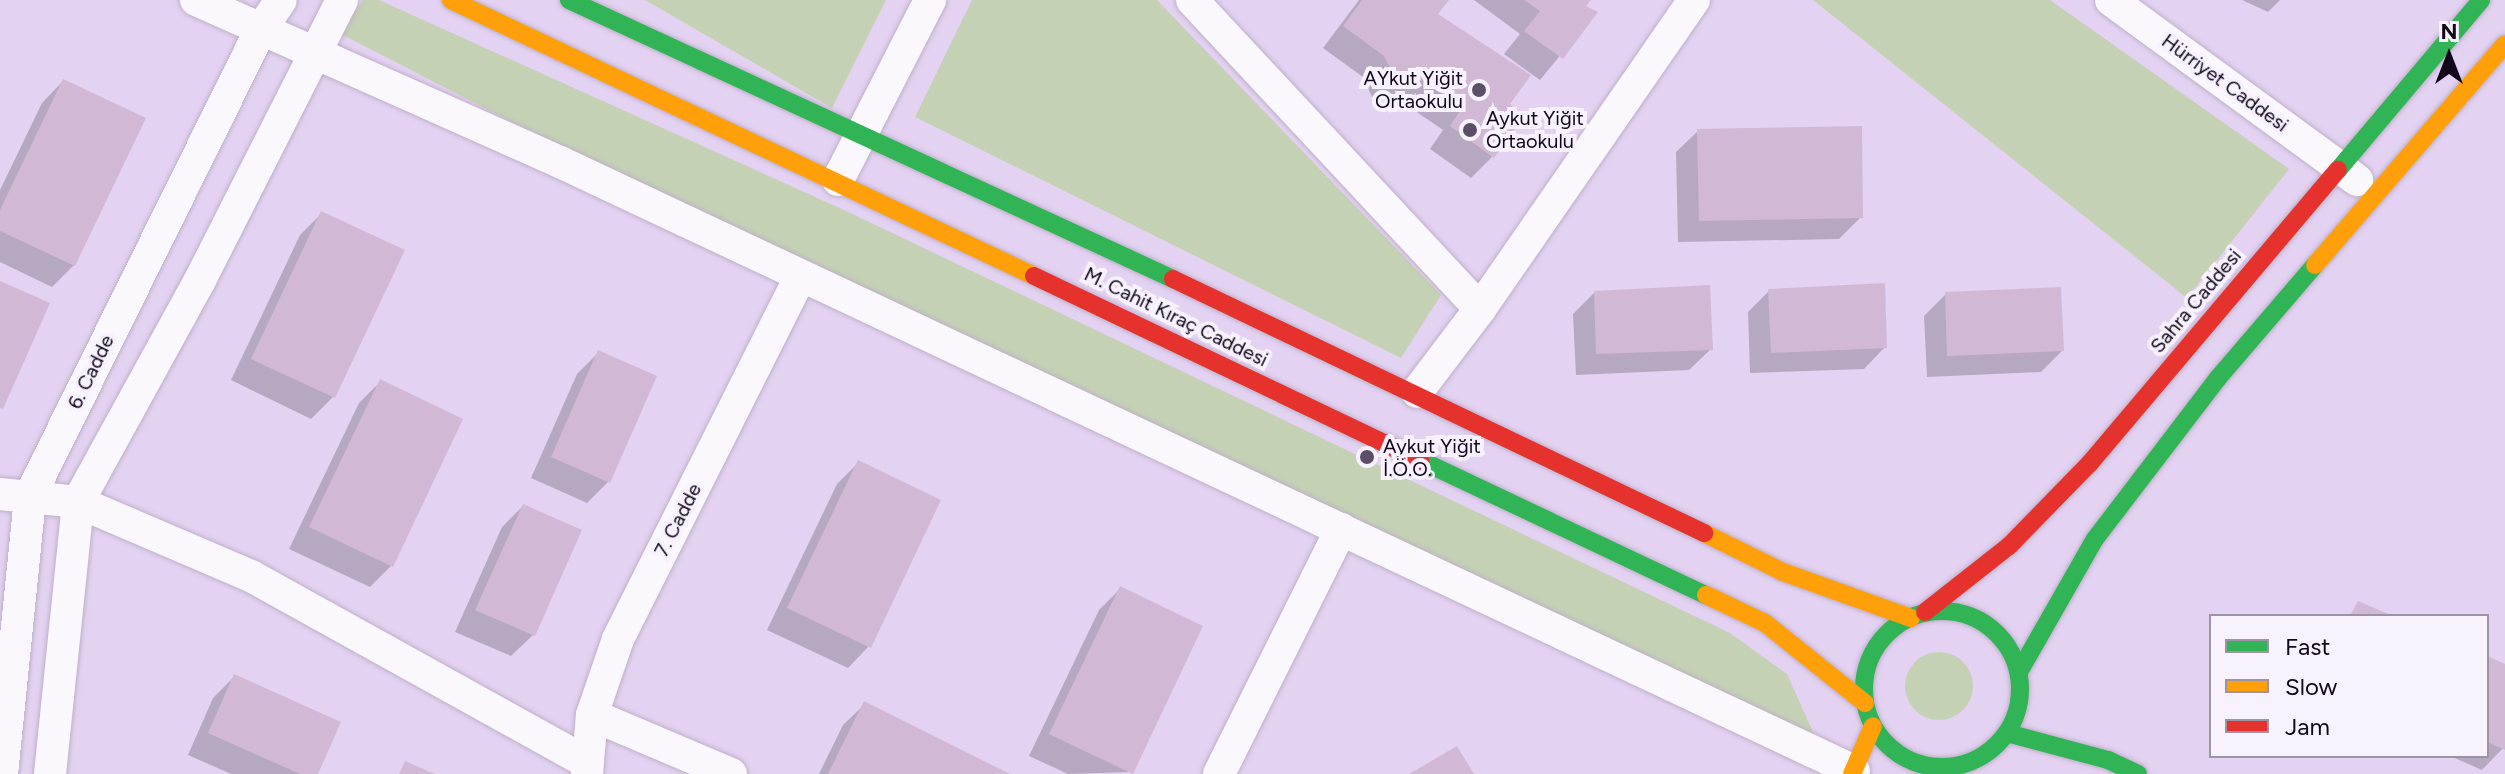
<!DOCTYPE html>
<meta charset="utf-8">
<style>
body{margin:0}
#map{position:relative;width:2505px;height:774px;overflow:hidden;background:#e4d2f2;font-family:Figtree,sans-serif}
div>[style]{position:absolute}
.green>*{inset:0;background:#c4d1b4}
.round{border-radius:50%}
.shadow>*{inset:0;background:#0003}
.building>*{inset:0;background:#d1b9d6}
.roads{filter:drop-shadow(0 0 2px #beb0c9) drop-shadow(0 0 2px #beb0c9)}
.street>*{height:32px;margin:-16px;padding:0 16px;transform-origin:16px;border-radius:16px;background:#fbf8fd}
.fast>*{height:18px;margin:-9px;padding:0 9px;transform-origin:9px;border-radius:9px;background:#30b455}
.fast>.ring{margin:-9px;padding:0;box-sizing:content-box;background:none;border:18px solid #30b455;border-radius:50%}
.slow>*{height:18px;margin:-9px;padding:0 9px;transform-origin:9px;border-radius:9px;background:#ff9f0a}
.jam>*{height:18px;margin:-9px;padding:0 9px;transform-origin:9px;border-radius:9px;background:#e5322d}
.dots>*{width:22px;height:22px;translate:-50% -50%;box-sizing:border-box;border:4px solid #f8f2fe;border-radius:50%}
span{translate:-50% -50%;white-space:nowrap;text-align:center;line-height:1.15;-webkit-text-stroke:8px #f8f2fe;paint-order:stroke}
.poi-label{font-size:20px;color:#12071a}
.right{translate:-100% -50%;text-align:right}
.left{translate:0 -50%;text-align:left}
.street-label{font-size:20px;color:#12071a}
.legend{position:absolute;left:2209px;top:614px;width:280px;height:144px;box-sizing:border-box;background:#f8f2fe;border:2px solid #9c94a3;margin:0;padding:10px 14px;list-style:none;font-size:24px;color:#12071a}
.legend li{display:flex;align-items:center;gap:16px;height:40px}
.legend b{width:40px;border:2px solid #9c94a3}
.north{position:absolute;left:2409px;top:16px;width:80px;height:80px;-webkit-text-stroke:6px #f8f2fe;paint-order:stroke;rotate:0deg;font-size:22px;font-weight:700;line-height:32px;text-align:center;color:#12071a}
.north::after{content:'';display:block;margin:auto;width:28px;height:36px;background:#12071a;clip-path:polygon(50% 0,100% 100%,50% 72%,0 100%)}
</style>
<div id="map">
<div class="green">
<i style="clip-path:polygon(363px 0,379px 0,844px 210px,1730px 633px,1787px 674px,1817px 741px,512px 122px,341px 34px)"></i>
<i style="clip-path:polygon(645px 0,886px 0,832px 108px)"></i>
<i style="clip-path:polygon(972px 0,1157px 0,1441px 295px,1401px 358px,915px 117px)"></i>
<i style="clip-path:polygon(1813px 0,2050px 0,2289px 169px,2187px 298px)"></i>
<i class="round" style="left:1905px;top:652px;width:68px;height:68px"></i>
</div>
<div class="shadow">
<i style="clip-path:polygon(1359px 0,1446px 0,1436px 14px,1507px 105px,1492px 157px,1471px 178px,1430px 149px,1443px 130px,1386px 91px,1372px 97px,1363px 77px,1323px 48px)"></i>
<i style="clip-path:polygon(1474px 0,1588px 0,1583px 7px,1595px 13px,1540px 80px,1504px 54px,1520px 34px)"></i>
<i style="clip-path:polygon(2242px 0,2280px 0,2268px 12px)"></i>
<i style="clip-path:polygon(63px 81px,74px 265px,52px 287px,0 262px,0 190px,42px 103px)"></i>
<i style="clip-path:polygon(1698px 131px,1861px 217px,1839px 239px,1678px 242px,1676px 152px)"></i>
<i style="clip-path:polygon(322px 213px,402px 251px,333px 397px,311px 419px,231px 380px,300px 235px)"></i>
<i style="clip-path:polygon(1769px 291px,1885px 347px,1864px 369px,1750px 373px,1748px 312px)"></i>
<i style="clip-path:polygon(1594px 293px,1711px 349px,1689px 370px,1576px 375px,1573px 314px)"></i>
<i style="clip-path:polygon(1946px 294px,2062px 351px,2041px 372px,1927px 377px,1924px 316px)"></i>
<i style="clip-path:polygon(598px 353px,608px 482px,587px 503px,531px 478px,577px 374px)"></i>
<i style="clip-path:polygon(380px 382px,391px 566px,370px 587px,289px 549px,359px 403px)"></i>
<i style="clip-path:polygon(858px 463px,869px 646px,848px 668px,767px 630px,837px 484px)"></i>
<i style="clip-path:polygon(523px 506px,533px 635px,511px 656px,455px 632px,502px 527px)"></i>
<i style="clip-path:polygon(1120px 589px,1131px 772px,1068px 774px,1029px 756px,1099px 610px)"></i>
<i style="clip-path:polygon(2487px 659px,2505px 666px,2505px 746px,2482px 770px,2450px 756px,2487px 756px)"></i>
<i style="clip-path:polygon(234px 677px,315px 774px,231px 774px,188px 755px,213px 698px)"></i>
<i style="clip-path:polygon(865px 704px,1005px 774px,819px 774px,843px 725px)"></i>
</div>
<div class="building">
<i style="clip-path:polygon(1362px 0,1449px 0,1438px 14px,1531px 75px,1510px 104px,1523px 117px,1494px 158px,1450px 126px,1462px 108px,1408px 70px,1394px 76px,1384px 56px,1343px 26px)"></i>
<i style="clip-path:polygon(1524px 0,1591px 0,1586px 6px,1598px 12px,1563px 59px,1524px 31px,1540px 11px)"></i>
<i style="clip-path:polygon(63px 79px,146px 118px,75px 266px,0 231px,0 210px)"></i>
<i style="clip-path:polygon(1862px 126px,1863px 218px,1699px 221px,1697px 129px)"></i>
<i style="clip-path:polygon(321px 211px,405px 250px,335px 398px,251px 359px)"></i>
<i style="clip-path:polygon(0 281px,50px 303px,3px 409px,0 408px)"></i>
<i style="clip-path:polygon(1885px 283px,1887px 348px,1771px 353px,1768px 289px)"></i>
<i style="clip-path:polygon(1710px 285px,1713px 350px,1596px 354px,1594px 291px)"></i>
<i style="clip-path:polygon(2061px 287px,2064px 351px,1947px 356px,1945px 292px)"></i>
<i style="clip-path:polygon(598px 350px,657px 376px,610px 483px,551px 457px)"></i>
<i style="clip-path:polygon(380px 379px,463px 419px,393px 567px,309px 527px)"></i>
<i style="clip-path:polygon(858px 460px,941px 500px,871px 648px,787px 608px)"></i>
<i style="clip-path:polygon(523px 504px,582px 530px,535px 636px,475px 610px)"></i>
<i style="clip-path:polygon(1120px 586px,1203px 626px,1133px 774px,1049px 734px)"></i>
<i style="clip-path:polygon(2358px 601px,2393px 616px,2350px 616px)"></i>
<i style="clip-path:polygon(2487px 656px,2505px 664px,2505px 750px,2487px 742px)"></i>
<i style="clip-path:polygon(234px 674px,341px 722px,318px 774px,300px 774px,208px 733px)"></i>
<i style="clip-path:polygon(864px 701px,1010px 774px,828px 774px)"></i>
<i style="clip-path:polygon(1457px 746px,1474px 774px,1409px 774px)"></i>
<i style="clip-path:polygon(405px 761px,435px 774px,399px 774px)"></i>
</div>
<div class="roads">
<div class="street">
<i style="left:196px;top:0;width:398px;rotate:24deg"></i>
<i style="left:560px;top:162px;width:1430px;rotate:25.2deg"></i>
<i style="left:1192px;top:0;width:422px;rotate:47deg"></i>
<i style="left:1480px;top:309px;width:104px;rotate:127.2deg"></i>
<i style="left:2111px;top:0;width:305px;rotate:36.2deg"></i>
<i style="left:838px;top:180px;width:202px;rotate:-62.9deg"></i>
<i style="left:1480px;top:309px;width:376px;rotate:-55.3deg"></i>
<i style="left:0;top:494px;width:78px;rotate:5.9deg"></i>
<i style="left:78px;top:502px;width:188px;rotate:23.2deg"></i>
<i style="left:251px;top:576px;width:384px;rotate:29deg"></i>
<i style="left:592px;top:715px;width:151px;rotate:23deg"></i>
<i style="left:2px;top:774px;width:279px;rotate:-84.2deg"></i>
<i style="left:30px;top:496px;width:519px;rotate:-63.68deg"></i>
<i style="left:260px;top:31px;width:37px;rotate:-56deg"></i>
<i style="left:50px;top:774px;width:273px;rotate:-84.1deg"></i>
<i style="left:78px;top:502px;width:253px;rotate:-61.2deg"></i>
<i style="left:200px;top:280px;width:314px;rotate:-63.1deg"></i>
<i style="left:587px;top:774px;width:59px;rotate:-85.2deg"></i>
<i style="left:592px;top:715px;width:80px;rotate:-71.1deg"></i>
<i style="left:618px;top:639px;width:405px;rotate:-63.3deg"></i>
<i style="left:1219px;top:774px;width:274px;rotate:-63.5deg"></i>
</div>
<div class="fast">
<i style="left:569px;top:0;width:665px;rotate:24.79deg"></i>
<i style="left:2338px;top:170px;width:222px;rotate:-49.9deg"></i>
<i style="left:1420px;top:460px;width:316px;rotate:25.3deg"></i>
<i class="ring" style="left:1864px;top:611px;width:138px;height:138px"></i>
<i style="left:2019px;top:672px;width:153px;rotate:-60.3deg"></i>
<i style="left:2095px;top:539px;width:203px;rotate:-52.6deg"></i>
<i style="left:2218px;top:378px;width:149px;rotate:-49.4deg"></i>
<i style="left:2007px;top:733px;width:105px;rotate:15deg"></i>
<i style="left:2108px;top:760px;width:33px;rotate:25deg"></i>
</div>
<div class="slow">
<i style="left:451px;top:0;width:645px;rotate:25.33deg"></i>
<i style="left:2315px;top:265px;width:291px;rotate:-49.3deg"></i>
<i style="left:1704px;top:533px;width:88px;rotate:26.3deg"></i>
<i style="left:1783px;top:572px;width:136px;rotate:19.8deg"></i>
<i style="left:1706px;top:595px;width:65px;rotate:25.4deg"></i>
<i style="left:1765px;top:623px;width:128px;rotate:38.7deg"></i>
<i style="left:1852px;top:774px;width:52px;rotate:-66.4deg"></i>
</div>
<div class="jam">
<i style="left:1034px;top:276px;width:428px;rotate:25.5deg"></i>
<i style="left:1173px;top:279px;width:589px;rotate:25.56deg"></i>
<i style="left:1925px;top:612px;width:107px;rotate:-38.2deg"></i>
<i style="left:2009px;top:546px;width:116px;rotate:-45.7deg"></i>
<i style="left:2090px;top:463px;width:384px;rotate:-49.8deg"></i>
</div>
</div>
<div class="dots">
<i style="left:1479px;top:90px;background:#5c4e66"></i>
<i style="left:1470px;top:130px;background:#5c4e66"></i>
<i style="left:1367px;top:457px;background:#5c4e66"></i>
</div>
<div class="poi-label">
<span class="right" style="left:1463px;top:90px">AYkut Yiğit<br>Ortaokulu</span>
<span class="left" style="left:1486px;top:130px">Aykut Yiğit<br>Ortaokulu</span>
<span class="left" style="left:1383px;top:458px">Aykut Yiğit<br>İ.Ö.O.</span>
</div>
<div class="street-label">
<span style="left:2225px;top:83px;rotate:36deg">Hürriyet Caddesi</span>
<span style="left:2196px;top:301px;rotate:-50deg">Sahra Caddesi</span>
<span style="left:1176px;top:317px;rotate:26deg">M. Cahit Kıraç Caddesi</span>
<span style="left:91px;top:372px;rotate:-64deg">6. Cadde</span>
<span style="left:678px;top:520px;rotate:-63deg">7. Cadde</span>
</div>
<ul class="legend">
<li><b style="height:10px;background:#30b455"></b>Fast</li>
<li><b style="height:10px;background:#ff9f0a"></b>Slow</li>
<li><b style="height:10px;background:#e5322d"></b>Jam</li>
</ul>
<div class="north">N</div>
</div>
